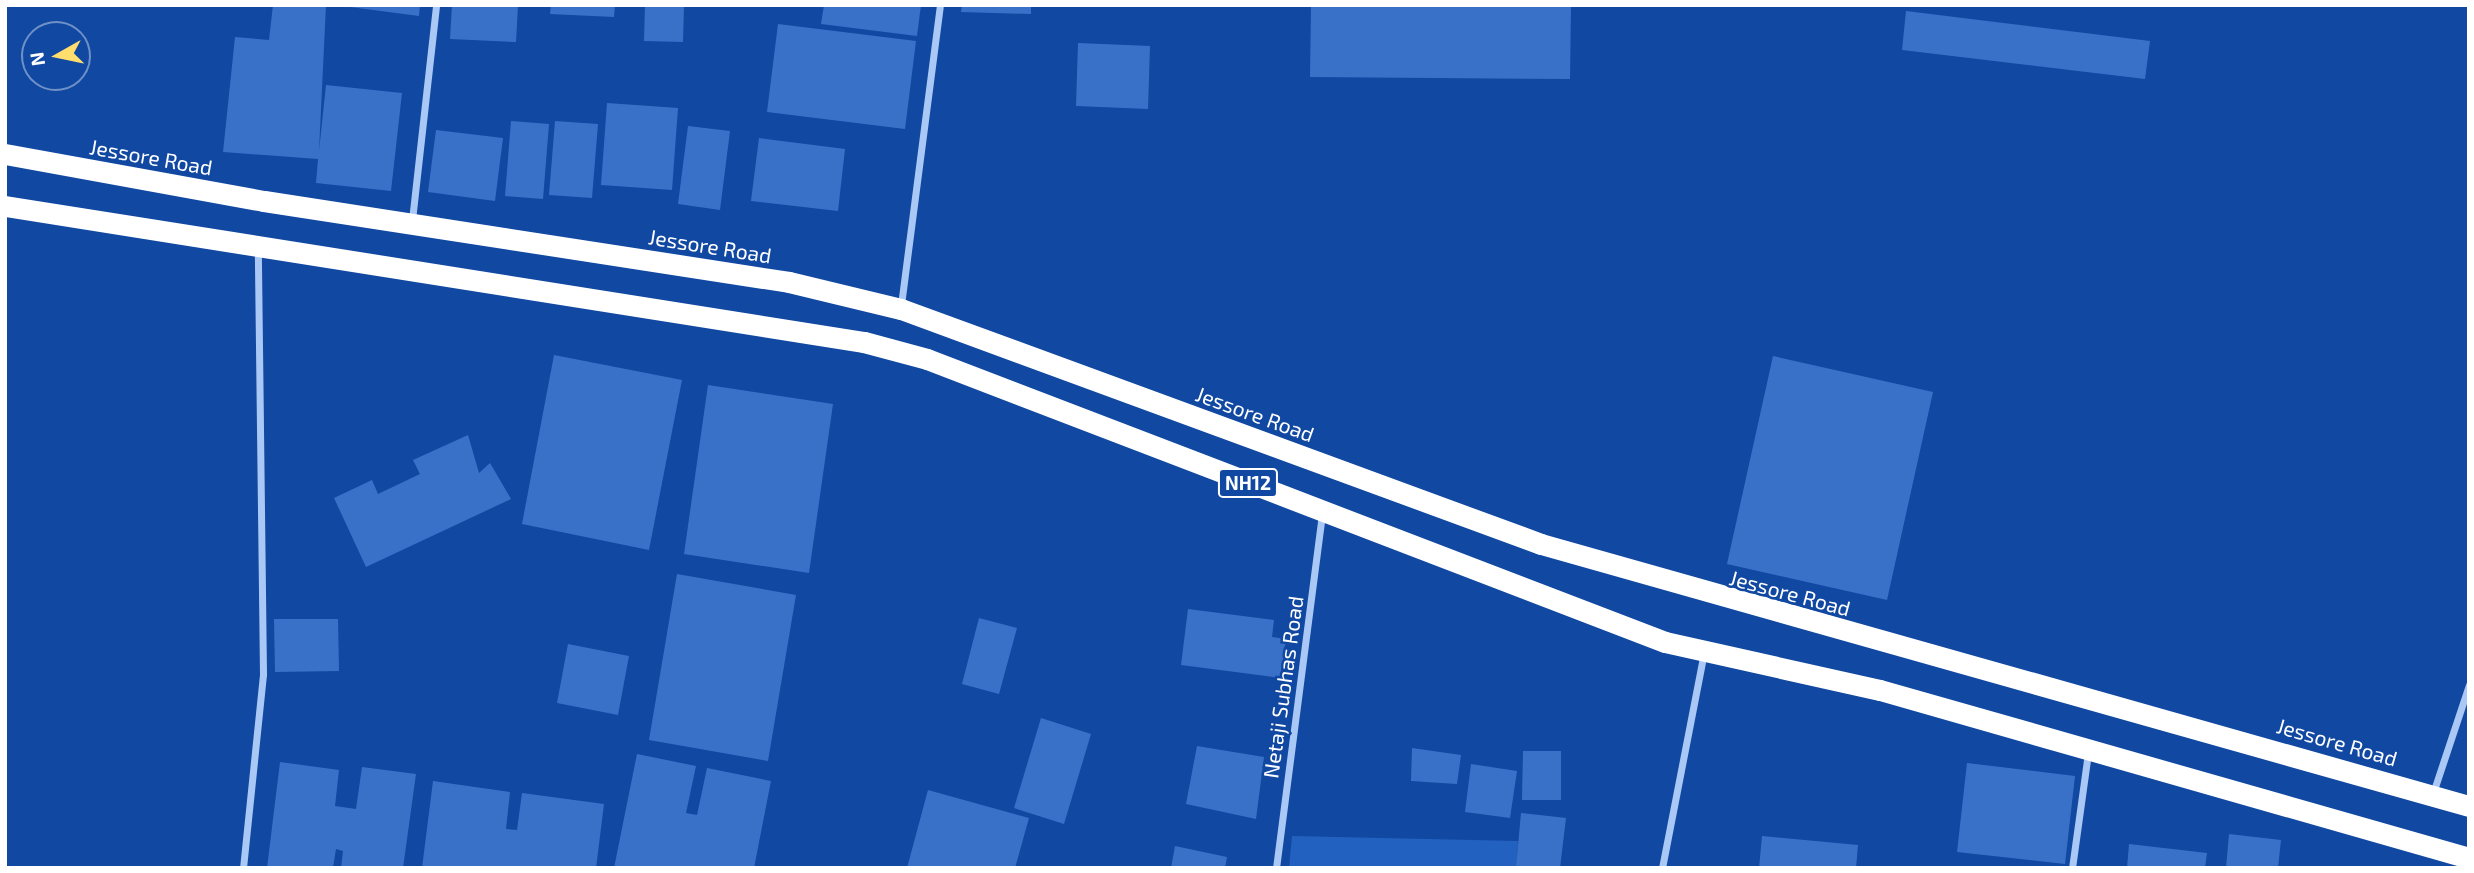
<!DOCTYPE html>
<style>
body{margin:0}
#map{position:relative;width:2474px;height:873px;overflow:hidden;background:#1148a2;font-family:"Exo 2",sans-serif}
div>[style]{position:absolute}
.green>*{inset:0;background:#2361c0}
.building>*{inset:0;background:#3a71c8}
.street>*{height:7px;margin:-3.5px;padding:0 3.5px;transform-origin:3.5px;border-radius:3.5px;background:#aac8f5}
.highway>*{height:21px;margin:-10.5px;padding:0 10.5px;transform-origin:10.5px;border-radius:10.5px;background:#fff}
span{translate:-50% -50%;white-space:nowrap;text-align:center;line-height:1.15;-webkit-text-stroke:5px #1148a2;paint-order:stroke}
.shield-label span{padding:2px 5px;background:#1148a2;border:2px solid;border-radius:5px;-webkit-text-stroke-width:0}
.shield-label{font-size:19px;color:#fff;font-weight:700}
.street-label{font-size:21px;color:#fff}
.frame{position:absolute;inset:0;border:7px solid #fff;pointer-events:none}
.north{position:absolute;left:21px;top:21px;width:70px;height:70px;box-sizing:border-box;background:#1148a2;border:2px solid #7091c7;border-radius:50%;rotate:261deg;font-size:19px;font-weight:700;line-height:28px;text-align:center;color:#fff}
.north::after{content:'';display:block;margin:auto;width:24px;height:32px;background:#ffde6e;clip-path:polygon(50% 0,100% 100%,50% 72%,0 100%)}
</style>
<div id="map">
<div class="green">
<i style="clip-path:polygon(1292px 836px,1518px 841px,1517px 868px,1289px 868px)"></i>
</div>
<div class="building">
<i style="clip-path:polygon(273px 5px,326px 5px,319px 151px,326px 85px,402px 93px,391px 191px,316px 183px,318px 159px,223px 152px,235px 37px,269px 40px)"></i>
<i style="clip-path:polygon(335px 5px,420px 5px,419px 16px)"></i>
<i style="clip-path:polygon(452px 5px,518px 5px,516px 42px,450px 39px)"></i>
<i style="clip-path:polygon(551px 5px,615px 5px,614px 17px,550px 14px)"></i>
<i style="clip-path:polygon(645px 5px,684px 5px,683px 42px,644px 41px)"></i>
<i style="clip-path:polygon(824px 5px,921px 5px,917px 36px,821px 24px)"></i>
<i style="clip-path:polygon(962px 5px,1031px 5px,1031px 14px,961px 12px)"></i>
<i style="clip-path:polygon(1311px 5px,1571px 5px,1570px 79px,1310px 77px)"></i>
<i style="clip-path:polygon(1906px 11px,2150px 41px,2145px 79px,1902px 50px)"></i>
<i style="clip-path:polygon(778px 24px,916px 41px,905px 129px,767px 112px)"></i>
<i style="clip-path:polygon(1078px 43px,1150px 46px,1148px 109px,1076px 106px)"></i>
<i style="clip-path:polygon(607px 103px,678px 108px,672px 190px,601px 185px)"></i>
<i style="clip-path:polygon(511px 121px,549px 124px,543px 199px,505px 196px)"></i>
<i style="clip-path:polygon(555px 121px,598px 124px,592px 198px,549px 195px)"></i>
<i style="clip-path:polygon(688px 126px,730px 131px,720px 210px,678px 204px)"></i>
<i style="clip-path:polygon(436px 130px,503px 138px,495px 201px,428px 192px)"></i>
<i style="clip-path:polygon(759px 138px,845px 149px,838px 211px,751px 201px)"></i>
<i style="clip-path:polygon(554px 355px,682px 380px,649px 550px,522px 524px)"></i>
<i style="clip-path:polygon(1773px 356px,1933px 392px,1887px 600px,1727px 564px)"></i>
<i style="clip-path:polygon(708px 385px,833px 404px,809px 573px,684px 554px)"></i>
<i style="clip-path:polygon(468px 435px,479px 473px,490px 463px,511px 499px,366px 567px,334px 498px,372px 480px,378px 494px,420px 474px,413px 460px)"></i>
<i style="clip-path:polygon(677px 574px,796px 595px,768px 761px,649px 740px)"></i>
<i style="clip-path:polygon(1188px 609px,1274px 620px,1272px 637px,1286px 639px,1281px 678px,1181px 665px)"></i>
<i style="clip-path:polygon(979px 618px,1017px 628px,999px 694px,962px 684px)"></i>
<i style="clip-path:polygon(274px 619px,338px 619px,339px 671px,275px 672px)"></i>
<i style="clip-path:polygon(568px 644px,629px 656px,618px 715px,557px 703px)"></i>
<i style="clip-path:polygon(1041px 718px,1091px 734px,1064px 824px,1014px 808px)"></i>
<i style="clip-path:polygon(1197px 746px,1264px 757px,1256px 819px,1186px 804px)"></i>
<i style="clip-path:polygon(1412px 748px,1461px 755px,1457px 784px,1411px 781px)"></i>
<i style="clip-path:polygon(1523px 751px,1561px 751px,1561px 800px,1522px 800px)"></i>
<i style="clip-path:polygon(637px 754px,696px 766px,686px 813px,697px 815px,707px 768px,771px 781px,754px 868px,614px 868px)"></i>
<i style="clip-path:polygon(280px 762px,339px 770px,335px 806px,356px 809px,362px 767px,416px 774px,403px 868px,341px 868px,343px 851px,336px 849px,333px 868px,267px 868px)"></i>
<i style="clip-path:polygon(1967px 763px,2075px 776px,2065px 864px,1957px 852px)"></i>
<i style="clip-path:polygon(1471px 764px,1517px 771px,1510px 818px,1465px 812px)"></i>
<i style="clip-path:polygon(433px 781px,510px 792px,506px 829px,517px 830px,522px 793px,604px 804px,596px 868px,422px 868px)"></i>
<i style="clip-path:polygon(928px 790px,1029px 818px,1015px 868px,907px 868px)"></i>
<i style="clip-path:polygon(1521px 813px,1566px 818px,1560px 868px,1516px 868px)"></i>
<i style="clip-path:polygon(2229px 834px,2281px 840px,2278px 868px,2226px 868px)"></i>
<i style="clip-path:polygon(1762px 836px,1858px 845px,1856px 868px,1759px 868px)"></i>
<i style="clip-path:polygon(2129px 844px,2207px 853px,2205px 868px,2127px 868px)"></i>
<i style="clip-path:polygon(1175px 846px,1227px 857px,1225px 868px,1171px 868px)"></i>
</div>
<div class="street">
<i style="left:412px;top:220px;width:216px;rotate:-83.6deg"></i>
<i style="left:901px;top:305px;width:303px;rotate:-82.6deg"></i>
<i style="left:2433px;top:793px;width:114px;rotate:-71.6deg"></i>
<i style="left:243px;top:868px;width:195px;rotate:-84.1deg"></i>
<i style="left:263px;top:674px;width:423px;rotate:-90.7deg"></i>
<i style="left:1276px;top:868px;width:357px;rotate:-82.6deg"></i>
<i style="left:1662px;top:868px;width:220px;rotate:-79deg"></i>
<i style="left:2072px;top:868px;width:116px;rotate:-82.1deg"></i>
</div>
<div class="highway">
<i style="left:5px;top:154px;width:263px;rotate:10.3deg"></i>
<i style="left:264px;top:201px;width:531px;rotate:8.77deg"></i>
<i style="left:789px;top:282px;width:115px;rotate:13.6deg"></i>
<i style="left:901px;top:309px;width:682px;rotate:20.16deg"></i>
<i style="left:1541px;top:544px;width:964px;rotate:15.77deg"></i>
<i style="left:5px;top:206px;width:870px;rotate:9deg"></i>
<i style="left:864px;top:342px;width:65px;rotate:15.1deg"></i>
<i style="left:927px;top:359px;width:790px;rotate:20.98deg"></i>
<i style="left:1665px;top:642px;width:220px;rotate:12.6deg"></i>
<i style="left:1880px;top:690px;width:612px;rotate:15.92deg"></i>
</div>
<div class="shield-label">
<span style="left:1248px;top:483px">NH12</span>
</div>
<div class="street-label">
<span style="left:151px;top:157px;rotate:10deg">Jessore Road</span>
<span style="left:710px;top:246px;rotate:9deg">Jessore Road</span>
<span style="left:1255px;top:414px;rotate:20deg">Jessore Road</span>
<span style="left:1790px;top:593px;rotate:15deg">Jessore Road</span>
<span style="left:1283px;top:687px;rotate:-82deg">Netaji Subhas Road</span>
<span style="left:2337px;top:742px;rotate:16deg">Jessore Road</span>
</div>
<div class="frame"></div>
<div class="north">N</div>
</div>
